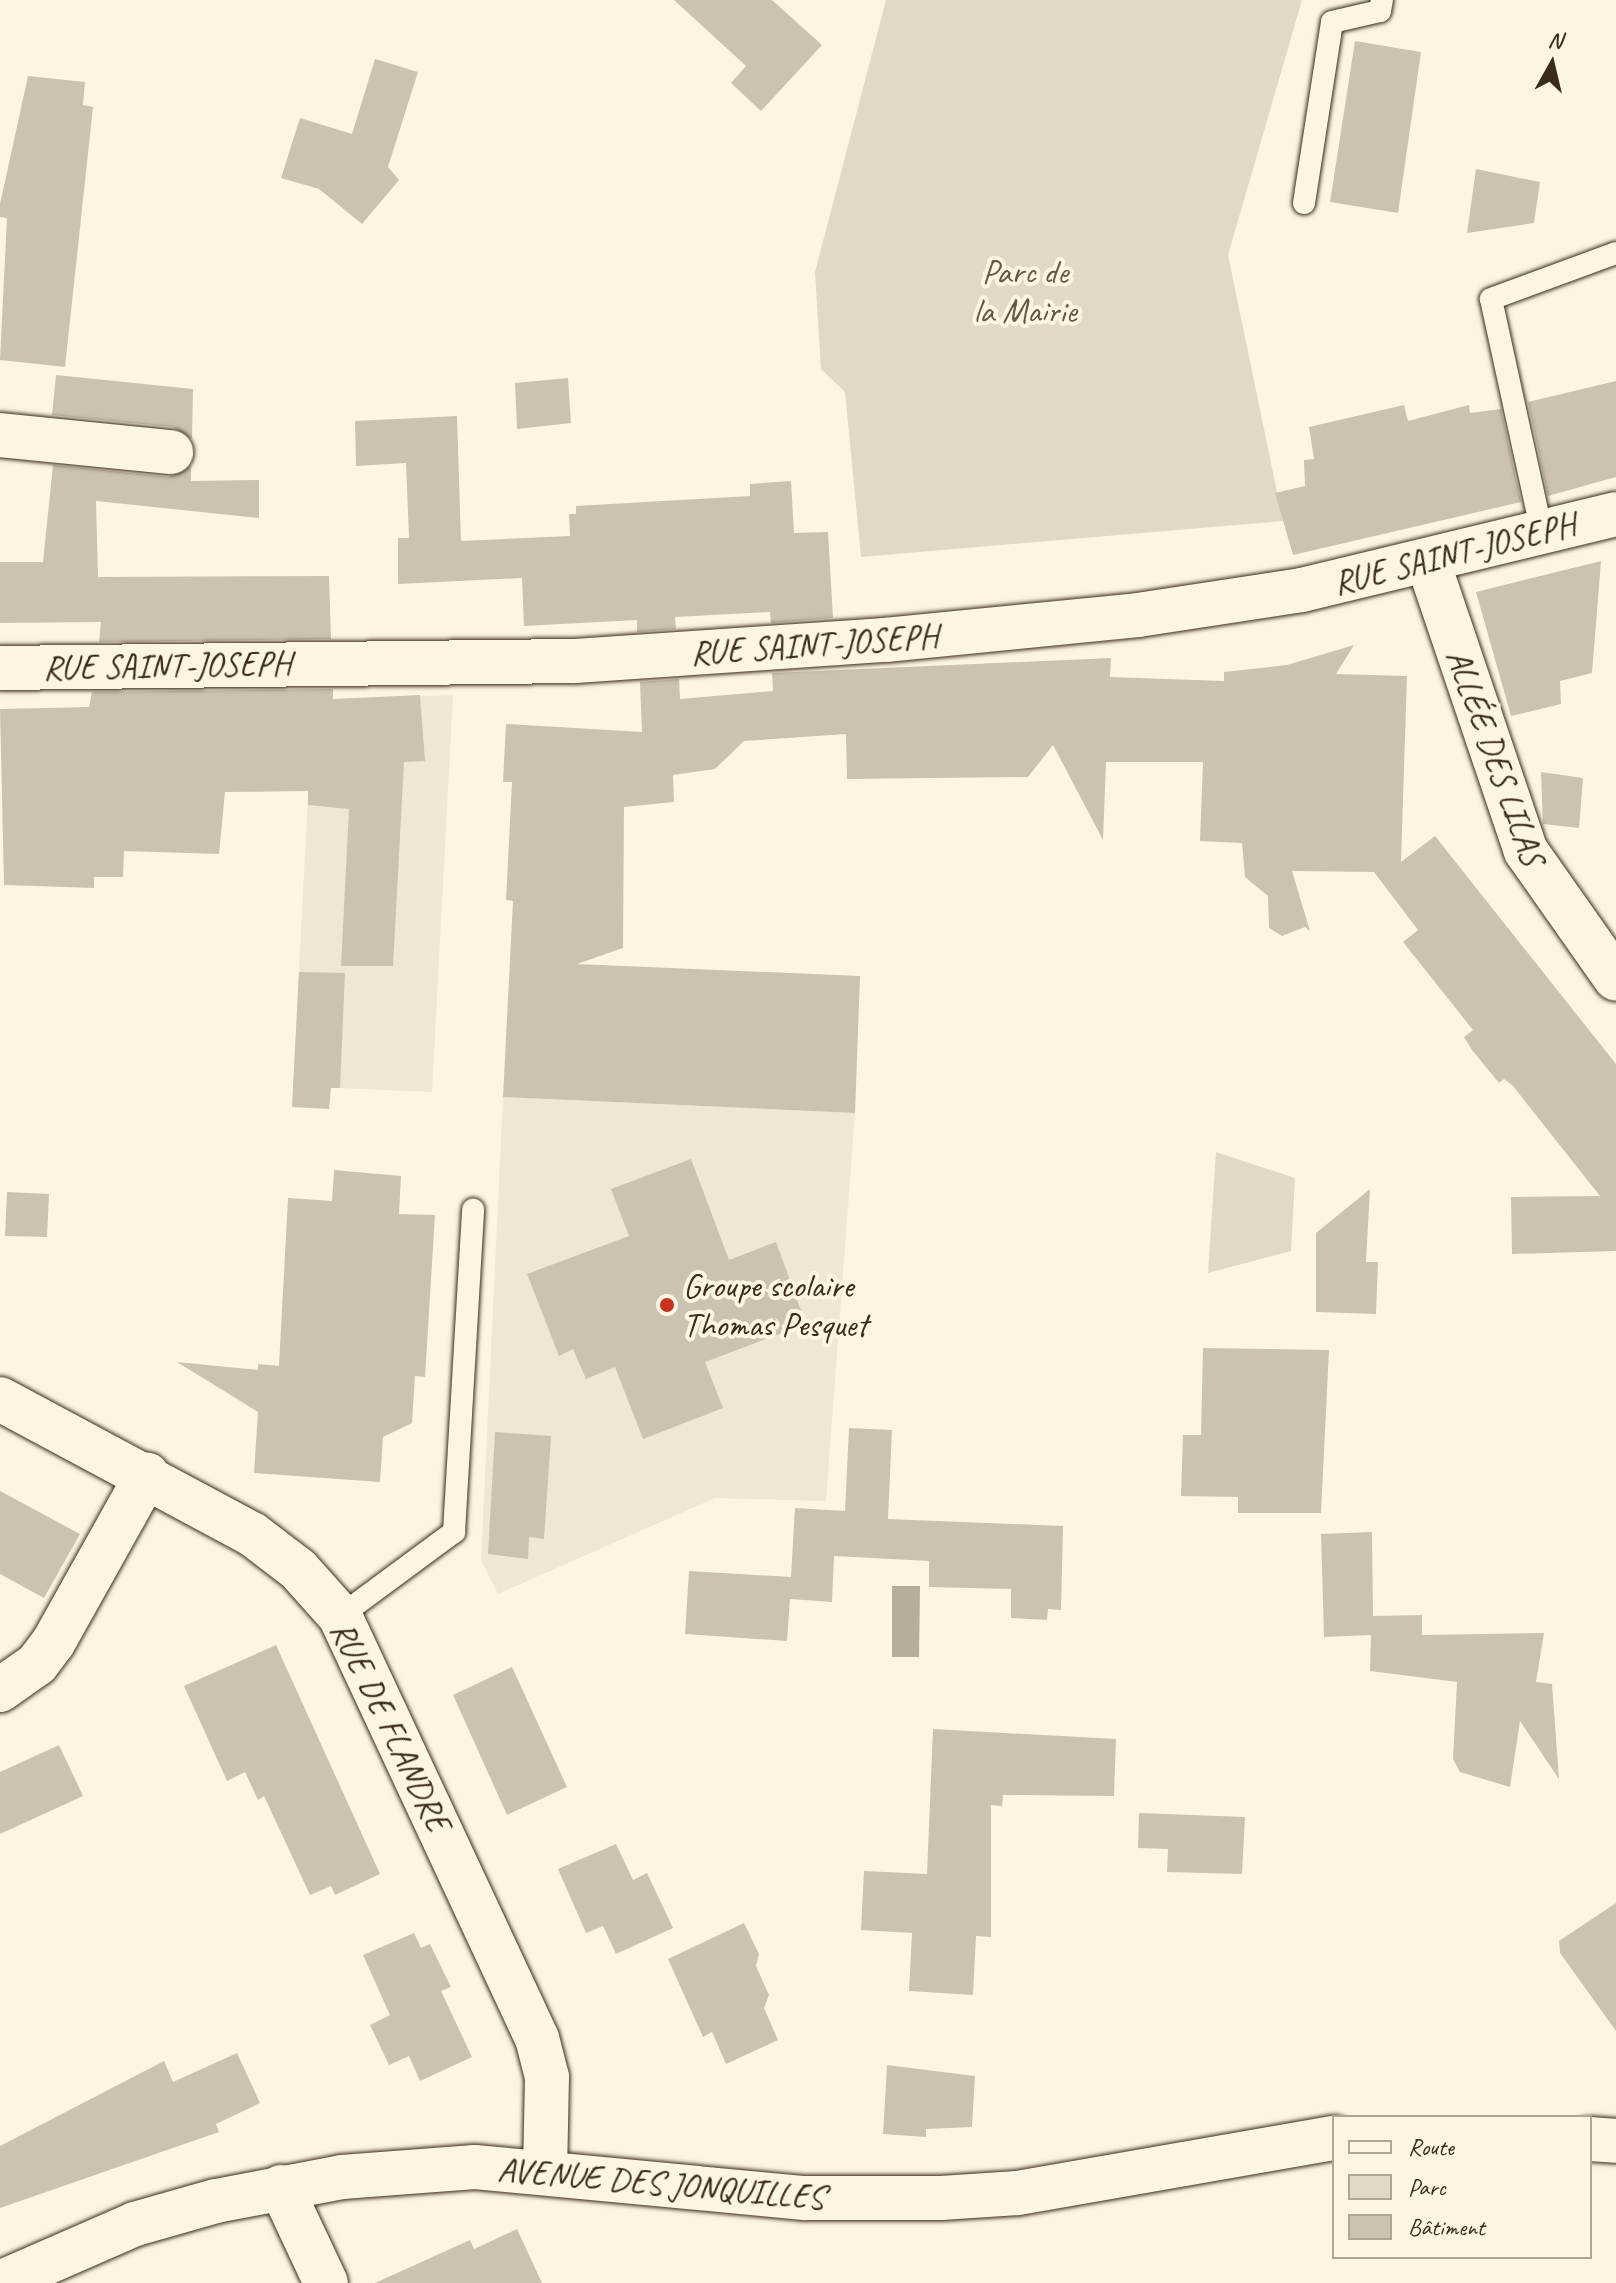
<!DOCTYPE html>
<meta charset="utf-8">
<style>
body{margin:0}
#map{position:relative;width:1616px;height:2283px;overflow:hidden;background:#fcf5e5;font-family:Caveat,sans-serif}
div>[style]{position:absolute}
.built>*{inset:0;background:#eee6d6}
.green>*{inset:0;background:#e0d8c8}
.water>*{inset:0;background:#b7ad9e}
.building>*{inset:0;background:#ccc2b3}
.roads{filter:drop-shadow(0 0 2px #3b2a1e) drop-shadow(0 0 2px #3b2a1e)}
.lane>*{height:22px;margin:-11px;padding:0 11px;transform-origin:11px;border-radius:11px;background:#fcf5e5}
.street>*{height:44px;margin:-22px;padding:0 22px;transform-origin:22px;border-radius:22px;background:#fcf5e5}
.secondary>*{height:44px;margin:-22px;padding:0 22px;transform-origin:22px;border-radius:22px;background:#fcf5e5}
.dots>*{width:22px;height:22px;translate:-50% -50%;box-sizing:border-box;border:4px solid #fcf5e5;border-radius:50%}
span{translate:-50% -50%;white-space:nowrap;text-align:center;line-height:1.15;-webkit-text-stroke:8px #fcf5e5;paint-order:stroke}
.park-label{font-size:34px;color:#645648}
.street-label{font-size:34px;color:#3b2a1e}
.poi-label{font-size:34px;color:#3b2a1e}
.left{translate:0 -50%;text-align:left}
.legend{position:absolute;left:1332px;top:2115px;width:260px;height:144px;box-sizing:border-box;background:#fcf5e5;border:2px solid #afa495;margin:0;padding:10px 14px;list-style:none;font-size:24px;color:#3b2a1e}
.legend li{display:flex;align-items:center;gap:16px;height:40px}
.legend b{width:40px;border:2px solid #afa495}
.north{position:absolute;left:1512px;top:24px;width:80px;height:80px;-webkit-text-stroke:6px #fcf5e5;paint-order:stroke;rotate:8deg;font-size:22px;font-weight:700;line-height:32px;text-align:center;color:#3b2a1e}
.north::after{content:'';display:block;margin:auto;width:28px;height:36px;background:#3b2a1e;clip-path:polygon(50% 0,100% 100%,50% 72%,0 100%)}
</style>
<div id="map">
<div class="built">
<i style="clip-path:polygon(453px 695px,432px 1092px,293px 1086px,313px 700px)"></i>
<i style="clip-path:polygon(503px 1097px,855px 1113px,826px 1501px,715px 1498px,498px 1594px,481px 1560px)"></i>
</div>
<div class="green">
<i style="clip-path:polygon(886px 0,1302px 0,1228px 255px,1283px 521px,861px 557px,845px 392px,821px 369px,815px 272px)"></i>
<i style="clip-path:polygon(1216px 1152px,1295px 1178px,1291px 1251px,1208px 1273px)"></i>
</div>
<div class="water">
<i style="clip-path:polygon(892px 1586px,920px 1586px,919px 1657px,892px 1657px)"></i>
</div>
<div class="building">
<i style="clip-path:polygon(674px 0,772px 0,822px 45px,761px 111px,731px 83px,746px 66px)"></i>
<i style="clip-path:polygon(1355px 41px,1421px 52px,1398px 213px,1330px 202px)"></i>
<i style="clip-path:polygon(375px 59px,418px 72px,388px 167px,399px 180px,362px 224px,319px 189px,281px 178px,300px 118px,352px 134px)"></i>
<i style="clip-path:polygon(28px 76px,85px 82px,83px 105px,93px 107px,65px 367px,0 360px,7px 218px,0 217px,0 204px)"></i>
<i style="clip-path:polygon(1476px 169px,1540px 182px,1534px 223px,1467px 233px)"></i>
<i style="clip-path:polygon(56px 375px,193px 389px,192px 439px,173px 427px,52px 415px)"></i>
<i style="clip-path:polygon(568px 378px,571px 423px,517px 429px,515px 383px)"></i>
<i style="clip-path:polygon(1616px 381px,1616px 477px,1548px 496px,1528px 402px)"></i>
<i style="clip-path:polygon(1404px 405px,1408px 421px,1469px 405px,1470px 413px,1501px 409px,1521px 502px,1293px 555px,1275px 493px,1305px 486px,1304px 460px,1314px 459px,1309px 427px)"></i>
<i style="clip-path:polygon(457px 416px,461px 541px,570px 536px,569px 514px,576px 514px,576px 506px,750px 496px,750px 484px,791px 481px,794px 533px,828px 532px,833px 618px,771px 623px,770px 612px,675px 617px,676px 629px,637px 632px,637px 620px,524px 626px,522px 578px,398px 584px,398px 538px,409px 538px,406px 463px,356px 466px,355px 421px)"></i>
<i style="clip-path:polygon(53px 465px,169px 477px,191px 466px,191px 481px,259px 480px,259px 518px,96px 501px,98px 577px,329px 576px,331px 639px,99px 642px,101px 622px,0 623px,0 562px,43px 562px)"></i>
<i style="clip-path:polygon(1601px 561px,1592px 673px,1560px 681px,1561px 704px,1511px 716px,1476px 592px)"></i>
<i style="clip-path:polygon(1354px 645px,1336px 674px,1407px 676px,1401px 862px,1435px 836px,1616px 1064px,1616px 1251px,1512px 1254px,1511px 1197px,1600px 1196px,1513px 1086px,1504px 1079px,1499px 1083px,1472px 1050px,1464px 1037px,1473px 1030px,1403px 942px,1418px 930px,1374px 872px,1292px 871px,1310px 931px,1305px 927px,1282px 936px,1269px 928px,1268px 896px,1245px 877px,1242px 843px,1200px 841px,1203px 762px,1106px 762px,1103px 840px,1053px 745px,1028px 777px,847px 779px,846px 734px,744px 741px,715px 769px,673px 775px,674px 802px,624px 807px,623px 948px,577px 964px,860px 976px,855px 1113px,503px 1097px,513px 901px,506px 900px,512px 782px,503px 782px,506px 724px,642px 732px,640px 682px,679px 679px,680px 699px,773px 691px,772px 673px,1111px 658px,1110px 677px,1224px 681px,1224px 672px,1287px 665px)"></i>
<i style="clip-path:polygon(333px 689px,333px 699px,420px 695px,425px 761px,404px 762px,393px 966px,341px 966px,349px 809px,308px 805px,308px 791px,225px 792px,219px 854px,124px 851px,123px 877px,94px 877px,94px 888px,4px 885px,0 709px,89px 707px,92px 692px)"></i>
<i style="clip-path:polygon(1541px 772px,1583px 778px,1579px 828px,1543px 824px)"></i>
<i style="clip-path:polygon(299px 972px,345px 973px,340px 1088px,331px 1088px,329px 1109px,292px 1107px)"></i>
<i style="clip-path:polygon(691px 1159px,729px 1260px,776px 1242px,806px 1324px,705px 1362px,723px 1408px,643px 1439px,615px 1367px,586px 1379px,573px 1349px,559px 1356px,527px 1274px,629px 1236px,611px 1189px)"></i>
<i style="clip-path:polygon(334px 1170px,401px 1176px,399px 1214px,435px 1215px,425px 1377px,415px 1376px,412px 1423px,383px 1437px,380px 1482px,254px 1473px,258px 1412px,177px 1362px,258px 1370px,258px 1364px,279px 1366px,288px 1198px,332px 1201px)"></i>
<i style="clip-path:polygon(1370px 1189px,1366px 1262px,1378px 1262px,1376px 1314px,1316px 1312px,1316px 1233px)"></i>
<i style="clip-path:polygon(7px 1192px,49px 1194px,47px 1237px,5px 1236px)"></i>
<i style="clip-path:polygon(1203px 1348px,1329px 1350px,1321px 1513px,1238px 1513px,1238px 1497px,1181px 1496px,1183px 1435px,1201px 1435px)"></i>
<i style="clip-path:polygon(849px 1428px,892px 1430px,888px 1519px,1063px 1526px,1061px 1610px,1048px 1609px,1047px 1620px,1011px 1618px,1011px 1589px,929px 1587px,929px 1561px,834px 1556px,832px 1602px,790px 1599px,787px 1641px,685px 1634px,689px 1571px,791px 1577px,795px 1508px,845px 1511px)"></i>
<i style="clip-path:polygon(495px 1432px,551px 1436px,544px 1539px,529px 1537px,528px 1559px,488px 1554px)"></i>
<i style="clip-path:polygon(0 1491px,80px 1534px,44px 1598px,0 1574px)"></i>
<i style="clip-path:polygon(1372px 1532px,1373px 1616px,1422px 1615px,1422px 1635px,1544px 1633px,1536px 1682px,1552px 1684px,1559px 1779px,1520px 1721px,1510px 1787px,1460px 1772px,1453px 1759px,1457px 1682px,1370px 1671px,1371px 1635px,1324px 1637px,1321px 1534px)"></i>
<i style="clip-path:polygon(276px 1645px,380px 1874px,335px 1895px,331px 1886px,310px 1895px,264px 1796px,258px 1800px,245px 1772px,227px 1781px,184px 1686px)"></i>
<i style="clip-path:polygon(512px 1667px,567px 1787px,507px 1815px,453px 1695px)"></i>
<i style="clip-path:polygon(933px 1729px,1116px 1739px,1114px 1796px,1003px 1795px,1002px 1806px,991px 1805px,991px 1937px,976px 1936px,973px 1995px,909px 1991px,912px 1933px,861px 1930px,864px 1871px,927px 1874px)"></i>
<i style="clip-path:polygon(59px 1745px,83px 1796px,0 1834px,0 1772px)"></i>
<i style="clip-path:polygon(1139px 1813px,1245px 1817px,1242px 1874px,1167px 1872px,1168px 1849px,1138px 1848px)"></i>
<i style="clip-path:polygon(616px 1844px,633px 1880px,647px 1873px,673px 1928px,616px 1954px,603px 1926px,586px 1933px,558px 1869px)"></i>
<i style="clip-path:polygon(1616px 1903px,1616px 2031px,1560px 1953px,1559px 1941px)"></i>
<i style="clip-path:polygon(744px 1923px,759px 1954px,756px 1966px,769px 1995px,764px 2008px,778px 2040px,726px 2064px,712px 2032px,703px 2037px,668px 1959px)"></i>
<i style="clip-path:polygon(414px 1933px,421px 1948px,430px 1944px,451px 1987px,441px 1991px,472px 2057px,420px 2081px,409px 2056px,389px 2065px,370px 2025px,390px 2015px,363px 1955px)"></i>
<i style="clip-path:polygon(237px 2053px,260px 2103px,216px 2124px,219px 2132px,0 2208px,0 2146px,164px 2061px,173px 2082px)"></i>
<i style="clip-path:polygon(887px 2065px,975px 2076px,972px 2127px,926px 2129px,926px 2137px,883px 2134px)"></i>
<i style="clip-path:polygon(517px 2229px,542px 2283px,375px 2283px,470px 2240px,474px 2249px)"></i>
</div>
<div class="roads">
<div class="lane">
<i style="left:1304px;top:203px;width:183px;rotate:-81.2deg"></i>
<i style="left:1332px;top:22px;width:49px;rotate:-12.9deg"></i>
<i style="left:1380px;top:11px;width:11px;rotate:-80deg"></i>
<i style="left:1542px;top:533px;width:239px;rotate:-102.3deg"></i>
<i style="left:1491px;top:299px;width:133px;rotate:-20.2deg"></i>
<i style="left:340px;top:1616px;width:142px;rotate:-36.4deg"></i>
<i style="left:454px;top:1532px;width:323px;rotate:-86.6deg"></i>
</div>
<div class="street">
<i style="left:0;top:435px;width:172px;rotate:5.7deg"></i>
<i style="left:1428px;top:562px;width:305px;rotate:71.3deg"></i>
<i style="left:1526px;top:851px;width:156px;rotate:54.9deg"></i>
<i style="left:0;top:1399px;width:286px;rotate:28.2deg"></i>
<i style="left:252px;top:1534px;width:58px;rotate:37.3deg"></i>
<i style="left:298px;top:1569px;width:63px;rotate:48.2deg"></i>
<i style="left:340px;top:1616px;width:466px;rotate:65deg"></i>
<i style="left:537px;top:2038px;width:40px;rotate:75.6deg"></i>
<i style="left:547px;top:2077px;width:96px;rotate:91.2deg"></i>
<i style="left:0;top:1690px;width:45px;rotate:-35.1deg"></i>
<i style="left:37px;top:1664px;width:26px;rotate:-53deg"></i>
<i style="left:53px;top:1643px;width:193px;rotate:-60.8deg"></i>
<i style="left:1590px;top:2139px;width:26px;rotate:4deg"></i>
<i style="left:281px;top:2187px;width:106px;rotate:64.9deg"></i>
<i style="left:0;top:2283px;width:147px;rotate:-23.6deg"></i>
<i style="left:135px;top:2224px;width:84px;rotate:-15.9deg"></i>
<i style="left:216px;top:2201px;width:128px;rotate:-10.8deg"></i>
<i style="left:342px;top:2177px;width:133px;rotate:-4.3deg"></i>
<i style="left:475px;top:2167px;width:331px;rotate:5.4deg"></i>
<i style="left:805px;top:2198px;width:136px"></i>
<i style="left:941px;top:2198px;width:77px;rotate:-3.7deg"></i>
<i style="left:1018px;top:2193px;width:321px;rotate:-9.9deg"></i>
</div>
<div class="secondary">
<i style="left:0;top:668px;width:575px;rotate:-0.7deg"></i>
<i style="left:575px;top:661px;width:311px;rotate:-3.9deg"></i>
<i style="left:885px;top:640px;width:254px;rotate:-5.6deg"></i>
<i style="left:1138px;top:615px;width:166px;rotate:-8.7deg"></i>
<i style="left:1302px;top:590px;width:323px;rotate:-13.6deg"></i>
</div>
</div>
<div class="dots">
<i style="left:667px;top:1305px;background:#c8321e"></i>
</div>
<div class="park-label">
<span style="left:1025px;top:291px">Parc de<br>la Mairie</span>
</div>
<div class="street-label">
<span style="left:1454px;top:553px;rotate:-14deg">RUE SAINT-JOSEPH</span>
<span style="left:814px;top:644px;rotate:-4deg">RUE SAINT-JOSEPH</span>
<span style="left:167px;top:665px;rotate:-1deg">RUE SAINT-JOSEPH</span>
<span style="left:1496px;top:757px;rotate:70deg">ALLÉE DES LILAS</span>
<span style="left:391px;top:1726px;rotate:64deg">RUE DE FLANDRE</span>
<span style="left:661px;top:2183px;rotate:5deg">AVENUE DES JONQUILLES</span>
</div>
<div class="poi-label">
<span class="left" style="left:683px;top:1305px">Groupe scolaire<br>Thomas Pesquet</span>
</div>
<ul class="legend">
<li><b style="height:10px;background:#fcf5e5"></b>Route</li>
<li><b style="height:22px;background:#e0d8c8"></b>Parc</li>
<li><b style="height:22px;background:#ccc2b3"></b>Bâtiment</li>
</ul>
<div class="north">N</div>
</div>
